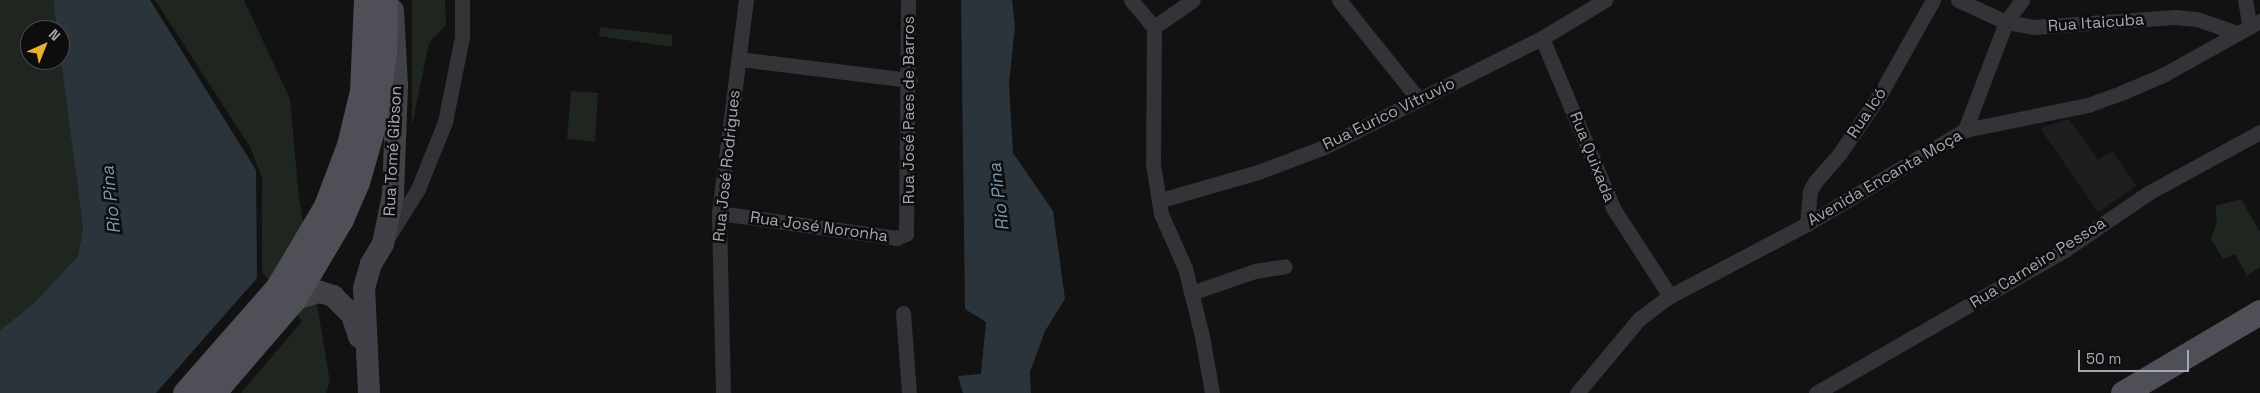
<!DOCTYPE html>
<meta charset="utf-8">
<style>
body{margin:0}
#map{position:relative;width:2260px;height:393px;overflow:hidden;background:#121213;font-family:"Space Grotesk",sans-serif}
div>[style]{position:absolute}
.built>*{inset:0;background:#1e1e20}
.green>*{inset:0;background:#1e261f}
.water>*{inset:0;background:#2b343b}
.street>*{height:15px;margin:-7.5px;padding:0 7.5px;transform-origin:7.5px;border-radius:7.5px;background:#333338}
.secondary>*{height:22px;margin:-11px;padding:0 11px;transform-origin:11px;border-radius:11px;background:#414248}
.primary>*{height:25px;margin:-12.5px;padding:0 12.5px;transform-origin:12.5px;border-radius:12.5px;background:#4f5057}
span{translate:-50% -50%;white-space:nowrap;text-align:center;line-height:1.15;-webkit-text-stroke:5px #0d0d0e;paint-order:stroke}
.street-label{font-size:16px;color:#a3a8b3}
.water-label{font-size:18px;color:#7b95ae;font-style:italic}
.north{position:absolute;left:20px;top:20px;width:50px;height:50px;box-sizing:border-box;background:#0d0d0e;border:1px solid #494b50;border-radius:50%;rotate:44deg;font-size:14px;font-weight:700;line-height:20px;text-align:center;color:#a3a8b3}
.north::after{content:'';display:block;margin:auto;width:18px;height:22px;background:#ebae32;clip-path:polygon(50% 0,100% 100%,50% 72%,0 100%)}
.scale{position:absolute;left:2078px;top:350px;width:111px;height:22px;box-sizing:border-box;border:2px solid #a3a8b3;border-top:0;padding-left:6px;font-size:15px;line-height:18px;white-space:nowrap;color:#a3a8b3;-webkit-text-stroke:4px #0d0d0e;paint-order:stroke}
</style>
<div id="map">
<div class="built">
<i style="clip-path:polygon(2069px 119px,2098px 160px,2112px 151px,2137px 186px,2098px 212px,2040px 128px)"></i>
</div>
<div class="green">
<i style="clip-path:polygon(0 0,53px 0,57px 30px,30px 30px,30px 60px,60px 60px,60px 52px,83px 228px,78px 256px,32px 305px,0 330px)"></i>
<i style="clip-path:polygon(155px 0,244px 0,290px 99px,299px 198px,330px 381px,326px 393px,241px 393px,302px 321px,262px 272px,262px 178px,250px 147px)"></i>
<i style="clip-path:polygon(412px 0,445px 0,446px 25px,429px 43px,412px 126px)"></i>
<i style="clip-path:polygon(600px 27px,672px 35px,672px 47px,599px 36px)"></i>
<i style="clip-path:polygon(571px 91px,598px 93px,595px 142px,567px 139px)"></i>
<i style="clip-path:polygon(2241px 199px,2260px 232px,2260px 267px,2247px 276px,2235px 254px,2223px 259px,2211px 239px,2217px 222px,2215px 206px)"></i>
</div>
<div class="water">
<i style="clip-path:polygon(53px 0,150px 0,256px 170px,257px 278px,156px 393px,0 393px,0 330px,32px 305px,78px 256px,83px 228px)"></i>
<i style="clip-path:polygon(961px 0,1012px 0,1015px 26px,1009px 84px,1013px 153px,1053px 211px,1065px 299px,1045px 331px,1030px 372px,1031px 393px,963px 393px,958px 376px,981px 374px,986px 322px,965px 309px)"></i>
</div>
<div class="street">
<i style="left:1131px;top:0;width:35px;rotate:50deg"></i>
<i style="left:1154px;top:27px;width:137px;rotate:90.4deg"></i>
<i style="left:1153px;top:164px;width:51px;rotate:80.9deg"></i>
<i style="left:1161px;top:214px;width:59px;rotate:66deg"></i>
<i style="left:1185px;top:268px;width:70px;rotate:76deg"></i>
<i style="left:1202px;top:336px;width:58px;rotate:80deg"></i>
<i style="left:1339px;top:0;width:128px;rotate:51.3deg"></i>
<i style="left:1958px;top:0;width:53px;rotate:24.6deg"></i>
<i style="left:2006px;top:22px;width:28px;rotate:10deg"></i>
<i style="left:2034px;top:27px;width:141px;rotate:-4.1deg"></i>
<i style="left:2175px;top:17px;width:22px;rotate:5deg"></i>
<i style="left:2197px;top:19px;width:42px;rotate:19.3deg"></i>
<i style="left:2245px;top:0;width:27px;rotate:80deg"></i>
<i style="left:1154px;top:27px;width:47px;rotate:-34.7deg"></i>
<i style="left:1542px;top:38px;width:184px;rotate:67.3deg"></i>
<i style="left:1613px;top:208px;width:105px;rotate:57.1deg"></i>
<i style="left:739px;top:59px;width:172px;rotate:7deg"></i>
<i style="left:1965px;top:130px;width:116px;rotate:-69.2deg"></i>
<i style="left:2006px;top:22px;width:27px;rotate:-54deg"></i>
<i style="left:1161px;top:200px;width:101px;rotate:-16.1deg"></i>
<i style="left:1258px;top:172px;width:68px;rotate:-20.6deg"></i>
<i style="left:1322px;top:148px;width:246px;rotate:-26.6deg"></i>
<i style="left:1542px;top:38px;width:74px;rotate:-31.1deg"></i>
<i style="left:719px;top:213px;width:179px;rotate:8deg"></i>
<i style="left:896px;top:238px;width:11px;rotate:-22deg"></i>
<i style="left:906px;top:234px;width:234px;rotate:-89.5deg"></i>
<i style="left:1807px;top:224px;width:33px;rotate:-85deg"></i>
<i style="left:1810px;top:191px;width:10px;rotate:-61deg"></i>
<i style="left:1815px;top:182px;width:38px;rotate:-49deg"></i>
<i style="left:1840px;top:153px;width:69px;rotate:-55.6deg"></i>
<i style="left:1879px;top:96px;width:110px;rotate:-60.6deg"></i>
<i style="left:388px;top:237px;width:57px;rotate:-58deg"></i>
<i style="left:418px;top:189px;width:72px;rotate:-68.1deg"></i>
<i style="left:445px;top:122px;width:87px;rotate:-78.7deg"></i>
<i style="left:462px;top:37px;width:37px;rotate:-90deg"></i>
<i style="left:1191px;top:293px;width:68px;rotate:-19deg"></i>
<i style="left:1255px;top:271px;width:30px;rotate:-9deg"></i>
<i style="left:903px;top:313px;width:80px;rotate:85.7deg"></i>
<i style="left:723px;top:393px;width:180px;rotate:-91.3deg"></i>
<i style="left:719px;top:213px;width:215px;rotate:-82.8deg"></i>
<i style="left:1577px;top:393px;width:97px;rotate:-50deg"></i>
<i style="left:1639px;top:319px;width:39px;rotate:-37deg"></i>
<i style="left:1670px;top:296px;width:155px;rotate:-27.7deg"></i>
<i style="left:1807px;top:224px;width:184px;rotate:-30.7deg"></i>
<i style="left:1965px;top:130px;width:126px;rotate:-11.5deg"></i>
<i style="left:2088px;top:105px;width:35px;rotate:-20deg"></i>
<i style="left:2121px;top:93px;width:46px;rotate:-23.2deg"></i>
<i style="left:2163px;top:75px;width:111px;rotate:-29.1deg"></i>
<i style="left:1816px;top:393px;width:289px;rotate:-29.9deg"></i>
<i style="left:2066px;top:249px;width:99px;rotate:-34.3deg"></i>
<i style="left:2148px;top:193px;width:128px;rotate:-28.6deg"></i>
</div>
<div class="secondary">
<i style="left:293px;top:300px;width:28px;rotate:-17deg"></i>
<i style="left:320px;top:292px;width:14px;rotate:17deg"></i>
<i style="left:333px;top:296px;width:27px;rotate:45deg"></i>
<i style="left:352px;top:315px;width:23px;rotate:72deg"></i>
<i style="left:369px;top:393px;width:105px;rotate:-92.7deg"></i>
<i style="left:364px;top:288px;width:25px;rotate:-74deg"></i>
<i style="left:371px;top:264px;width:23px;rotate:-59deg"></i>
<i style="left:383px;top:244px;width:50px;rotate:-78.5deg"></i>
<i style="left:393px;top:195px;width:110px;rotate:-87.9deg"></i>
<i style="left:397px;top:85px;width:75px;rotate:-93.1deg"></i>
</div>
<div class="primary">
<i style="left:185px;top:393px;width:141px;rotate:-48.7deg"></i>
<i style="left:278px;top:287px;width:94px;rotate:-59.3deg"></i>
<i style="left:326px;top:206px;width:65px;rotate:-69.3deg"></i>
<i style="left:349px;top:145px;width:56px;rotate:-76.5deg"></i>
<i style="left:362px;top:91px;width:91px;rotate:-87.5deg"></i>
<i style="left:213px;top:393px;width:123px;rotate:-49.3deg"></i>
<i style="left:293px;top:300px;width:94px;rotate:-59.3deg"></i>
<i style="left:341px;top:219px;width:40px;rotate:-66.6deg"></i>
<i style="left:357px;top:182px;width:61px;rotate:-73.9deg"></i>
<i style="left:374px;top:123px;width:71px;rotate:-81.9deg"></i>
<i style="left:384px;top:53px;width:53px;rotate:-88.9deg"></i>
<i style="left:2123px;top:393px;width:159px;rotate:-30.6deg"></i>
</div>
<div class="street-label">
<span style="left:2096px;top:23px;rotate:-4deg">Rua Itaicuba</span>
<span style="left:909px;top:110px;rotate:-90deg">Rua José Paes de Barros</span>
<span style="left:1867px;top:113px;rotate:-56deg">Rua Icó</span>
<span style="left:1389px;top:114px;rotate:-26deg">Rua Eurico Vitruvio</span>
<span style="left:393px;top:151px;rotate:-87deg">Rua Tomé Gibson</span>
<span style="left:1592px;top:157px;rotate:68deg">Rua Quixada</span>
<span style="left:727px;top:166px;rotate:-84deg">Rua José Rodrigues</span>
<span style="left:1885px;top:178px;rotate:-30deg">Avenida Encanta Moça</span>
<span style="left:819px;top:227px;rotate:8deg">Rua José Noronha</span>
<span style="left:2038px;top:263px;rotate:-32deg">Rua Carneiro Pessoa</span>
</div>
<div class="water-label">
<span style="left:999px;top:197px;rotate:-97deg">Rio Pina</span>
<span style="left:111px;top:200px;rotate:-96deg">Rio Pina</span>
</div>
<div class="north">N</div>
<div class="scale">50 m</div>
</div>
